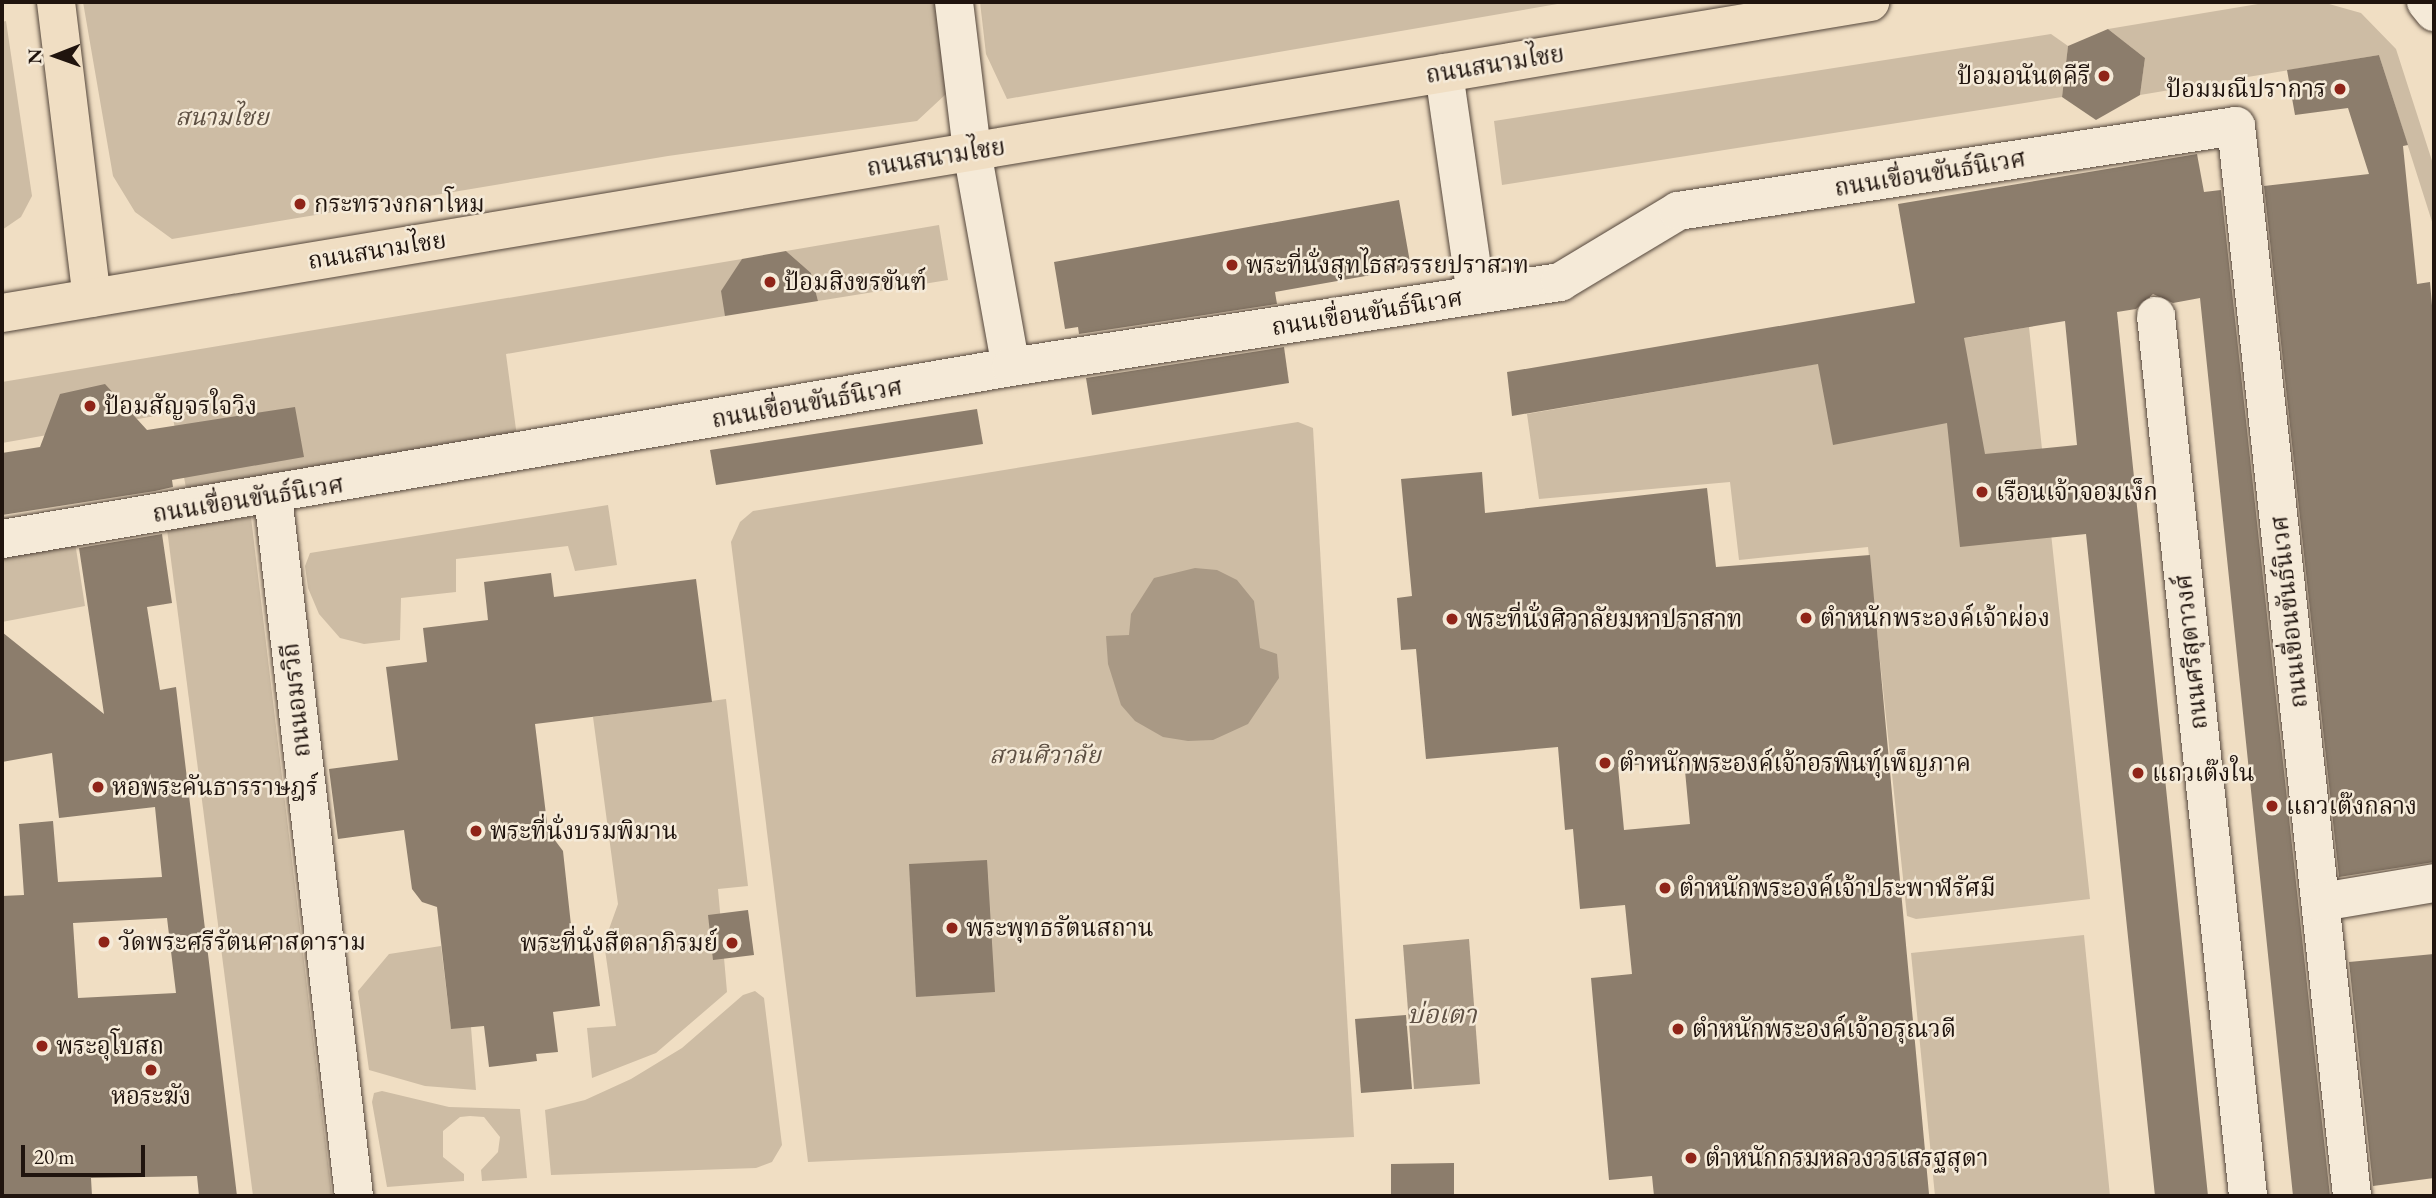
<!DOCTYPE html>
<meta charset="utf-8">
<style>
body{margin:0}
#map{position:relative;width:2436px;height:1198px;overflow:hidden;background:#f0dec3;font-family:"EB Garamond","Noto Serif Thai",serif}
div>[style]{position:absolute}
.green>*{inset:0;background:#cdbca4}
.water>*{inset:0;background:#a99985}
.building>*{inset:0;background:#8c7d6c}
.roads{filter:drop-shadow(0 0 2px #54463b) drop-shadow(0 0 2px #54463b)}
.minor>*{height:38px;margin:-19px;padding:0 19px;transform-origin:19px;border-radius:19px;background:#f5ead8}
.major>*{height:38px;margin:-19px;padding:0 19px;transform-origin:19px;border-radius:19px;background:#f0dec3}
.dots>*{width:19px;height:19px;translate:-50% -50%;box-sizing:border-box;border:4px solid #f5ead8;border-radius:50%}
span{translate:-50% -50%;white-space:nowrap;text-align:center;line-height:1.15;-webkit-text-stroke:5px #f5ead8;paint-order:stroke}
.street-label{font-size:24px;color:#20140e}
.poi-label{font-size:24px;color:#20140e}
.right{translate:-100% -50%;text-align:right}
.left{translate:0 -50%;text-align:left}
.park-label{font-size:24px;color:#5d4f42;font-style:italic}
.water-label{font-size:26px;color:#5e5044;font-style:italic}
.frame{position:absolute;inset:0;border:4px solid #20140e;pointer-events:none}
.north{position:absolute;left:21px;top:21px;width:70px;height:70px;-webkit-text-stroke:5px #f5ead8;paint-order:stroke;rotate:269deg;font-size:19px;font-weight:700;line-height:28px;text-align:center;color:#20140e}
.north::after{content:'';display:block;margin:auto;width:24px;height:32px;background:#20140e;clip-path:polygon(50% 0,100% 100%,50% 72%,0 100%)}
.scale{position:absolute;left:21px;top:1145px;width:124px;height:32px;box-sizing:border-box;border:4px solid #20140e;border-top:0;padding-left:9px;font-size:21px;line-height:24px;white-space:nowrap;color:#20140e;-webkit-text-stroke:5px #f5ead8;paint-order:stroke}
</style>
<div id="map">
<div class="green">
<i style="clip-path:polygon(83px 2px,942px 2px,946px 94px,917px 121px,668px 156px,172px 239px,135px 212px,113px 176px)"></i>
<i style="clip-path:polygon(980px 2px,1569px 2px,1007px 99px,986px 54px)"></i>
<i style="clip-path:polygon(2270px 2px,2322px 2px,2361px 13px,2396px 49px,2434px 167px,2434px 228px,2379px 55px,2140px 95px,2145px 58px,2108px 29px)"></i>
<i style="clip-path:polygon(6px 21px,32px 196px,21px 217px,2px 230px,2px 22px)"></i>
<i style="clip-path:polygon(2051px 34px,2068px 46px,2062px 97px,1502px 185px,1494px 121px)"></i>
<i style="clip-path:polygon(939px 225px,948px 280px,818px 301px,811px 273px,786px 251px)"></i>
<i style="clip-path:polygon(742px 259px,725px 316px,506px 354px,517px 437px,186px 488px,172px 413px,2px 443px,2px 382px)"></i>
<i style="clip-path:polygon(2029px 327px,2090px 899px,1916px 919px,1907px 916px,1868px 547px,1739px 560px,1730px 482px,1539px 499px,1527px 414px)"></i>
<i style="clip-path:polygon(1298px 422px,1313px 428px,1354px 1137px,808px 1162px,731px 542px,740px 522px,753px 511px)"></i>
<i style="clip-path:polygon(608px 505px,617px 565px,575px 571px,568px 546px,456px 559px,456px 592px,401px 598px,400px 640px,364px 644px,340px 638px,319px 614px,308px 588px,305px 566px,310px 553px)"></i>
<i style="clip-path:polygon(251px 517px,332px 1196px,253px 1196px,167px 529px)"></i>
<i style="clip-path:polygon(74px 536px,85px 606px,2px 622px,2px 547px)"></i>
<i style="clip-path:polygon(726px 699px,748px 886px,718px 889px,727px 992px,656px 1053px,592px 1078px,587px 1028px,616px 1026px,604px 943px,618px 904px,593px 717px)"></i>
<i style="clip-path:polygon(2084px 935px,2110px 1196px,1935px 1196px,1911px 953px)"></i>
<i style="clip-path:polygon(441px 946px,451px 1028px,471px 1027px,476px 1090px,425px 1086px,369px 1070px,358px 991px,389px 954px)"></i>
<i style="clip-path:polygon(755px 991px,764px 998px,782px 1145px,772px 1162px,756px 1168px,551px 1175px,545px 1110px,585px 1100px,631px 1079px,682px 1048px,743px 995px)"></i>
<i style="clip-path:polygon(382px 1091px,449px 1107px,520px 1109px,527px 1178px,482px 1181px,481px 1170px,498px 1152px,500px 1137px,484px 1117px,470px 1116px,460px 1117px,443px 1131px,443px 1157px,464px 1174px,464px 1181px,387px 1187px,372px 1102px,374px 1093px)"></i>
</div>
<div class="water">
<i style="clip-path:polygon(1195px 568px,1217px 570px,1237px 580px,1254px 601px,1260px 648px,1277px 654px,1279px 678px,1248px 724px,1213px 740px,1188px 741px,1163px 737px,1135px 721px,1121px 705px,1108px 664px,1106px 636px,1129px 635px,1131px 614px,1154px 578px)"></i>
<i style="clip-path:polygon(1469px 939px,1480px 1084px,1414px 1089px,1403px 945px)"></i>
</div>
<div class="building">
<i style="clip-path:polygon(2108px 29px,2145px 58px,2140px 95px,2096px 120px,2062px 97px,2068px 46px)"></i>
<i style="clip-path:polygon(2379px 55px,2408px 145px,2403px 146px,2417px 284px,2430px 282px,2434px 329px,2434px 862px,2339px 877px,2264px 186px,2369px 174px,2348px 108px,2295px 115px,2287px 70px)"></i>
<i style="clip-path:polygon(evenodd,2197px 154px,2204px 192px,2221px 190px,2330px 1196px,2293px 1196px,2200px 298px,2173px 303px,2153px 294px,2136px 309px,2117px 312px,2208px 1196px,2155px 1196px,2086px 534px,1960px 547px,1947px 423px,1833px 445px,1818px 364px,1512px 416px,1507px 372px,1915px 303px,1898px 204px,2197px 154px,2065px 321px,2077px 445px,1985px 454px,1964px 338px,2065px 321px)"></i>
<i style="clip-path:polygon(1399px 200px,1411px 268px,1275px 292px,1277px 304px,1079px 334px,1078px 327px,1065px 329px,1054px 262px)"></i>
<i style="clip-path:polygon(786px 251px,811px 273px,818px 301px,725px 316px,721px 291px,742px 259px)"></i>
<i style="clip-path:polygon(1284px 347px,1289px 383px,1092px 415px,1086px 378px)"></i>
<i style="clip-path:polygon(105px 384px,147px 430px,295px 407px,304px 457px,172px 480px,173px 487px,155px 491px,2px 515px,2px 453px,40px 447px,60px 394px)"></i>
<i style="clip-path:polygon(977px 409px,983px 444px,716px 485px,710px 450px)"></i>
<i style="clip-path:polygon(evenodd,1482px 472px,1485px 513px,1707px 488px,1716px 567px,1870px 555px,1929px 1194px,1654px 1196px,1652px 1176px,1609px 1180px,1591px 978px,1632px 974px,1625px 905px,1580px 909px,1573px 829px,1565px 830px,1558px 747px,1426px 759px,1416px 649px,1401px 650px,1397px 598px,1412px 596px,1401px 479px,1482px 472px,1684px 760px,1690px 824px,1624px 830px,1618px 767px,1684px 760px)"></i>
<i style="clip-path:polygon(evenodd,162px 534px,172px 603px,147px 607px,160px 690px,176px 687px,237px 1196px,199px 1196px,197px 1176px,91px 1178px,92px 1196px,2px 1196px,2px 896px,24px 895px,19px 824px,53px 821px,58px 882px,162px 877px,155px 807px,59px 818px,52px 753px,2px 762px,2px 632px,104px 714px,79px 548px,162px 534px,167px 918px,176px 993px,78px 998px,73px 923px,167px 918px)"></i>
<i style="clip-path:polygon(551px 573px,554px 597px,696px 579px,712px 702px,535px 724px,548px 831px,563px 851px,574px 953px,593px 951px,600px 1006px,553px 1012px,558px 1052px,536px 1054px,537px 1061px,489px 1067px,484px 1026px,451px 1029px,437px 907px,422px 902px,412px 889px,404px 830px,338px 839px,329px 769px,398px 760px,386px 667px,427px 662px,423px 628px,488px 620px,484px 582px)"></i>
<i style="clip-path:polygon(987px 860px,995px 992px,916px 997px,909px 864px)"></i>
<i style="clip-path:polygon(748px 910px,754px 955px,713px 960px,708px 915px)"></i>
<i style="clip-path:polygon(2434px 954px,2434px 1178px,2373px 1186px,2349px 962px)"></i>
<i style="clip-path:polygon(1406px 1015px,1412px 1089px,1361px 1093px,1355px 1019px)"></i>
<i style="clip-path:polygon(1454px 1163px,1454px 1196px,1391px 1196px,1391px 1164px)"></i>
</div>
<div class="roads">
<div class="minor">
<i style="left:954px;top:2px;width:150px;rotate:83.1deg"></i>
<i style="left:972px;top:151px;width:219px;rotate:79.8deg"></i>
<i style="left:2426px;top:2px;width:13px;rotate:51deg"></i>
<i style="left:1444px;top:73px;width:223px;rotate:81.8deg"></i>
<i style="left:2156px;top:316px;width:885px;rotate:84.03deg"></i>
<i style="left:273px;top:496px;width:705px;rotate:83.4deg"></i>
<i style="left:2px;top:539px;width:1024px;rotate:-9.67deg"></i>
<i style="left:1011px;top:367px;width:556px;rotate:-8.8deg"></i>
<i style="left:1560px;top:282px;width:138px;rotate:-31deg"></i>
<i style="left:1678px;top:211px;width:564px;rotate:-8.66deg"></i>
<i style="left:2236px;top:126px;width:1076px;rotate:83.81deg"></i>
<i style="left:2321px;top:902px;width:115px;rotate:-9.5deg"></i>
</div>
<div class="major">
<i style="left:56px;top:2px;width:298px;rotate:83.1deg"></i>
<i style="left:2px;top:313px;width:1894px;rotate:-9.45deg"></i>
</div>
</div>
<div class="dots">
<i style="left:2104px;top:76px;background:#8f2418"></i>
<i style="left:2340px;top:89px;background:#8f2418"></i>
<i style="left:300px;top:204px;background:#8f2418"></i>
<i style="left:1232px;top:265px;background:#8f2418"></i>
<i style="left:770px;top:282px;background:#8f2418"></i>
<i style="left:90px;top:406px;background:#8f2418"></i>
<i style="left:1982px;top:492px;background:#8f2418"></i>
<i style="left:1806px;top:618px;background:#8f2418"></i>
<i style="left:1452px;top:619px;background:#8f2418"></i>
<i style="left:1605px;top:763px;background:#8f2418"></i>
<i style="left:2138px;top:773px;background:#8f2418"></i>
<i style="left:98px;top:787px;background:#8f2418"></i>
<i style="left:2272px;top:806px;background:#8f2418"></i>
<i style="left:476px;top:831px;background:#8f2418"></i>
<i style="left:1665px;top:888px;background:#8f2418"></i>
<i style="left:952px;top:928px;background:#8f2418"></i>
<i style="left:104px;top:942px;background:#8f2418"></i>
<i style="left:732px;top:943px;background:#8f2418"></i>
<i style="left:1678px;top:1029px;background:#8f2418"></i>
<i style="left:42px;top:1046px;background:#8f2418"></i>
<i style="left:151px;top:1070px;background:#8f2418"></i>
<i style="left:1691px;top:1158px;background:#8f2418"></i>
</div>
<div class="street-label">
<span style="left:1495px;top:64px;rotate:-9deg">ถนนสนามไชย</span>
<span style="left:936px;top:157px;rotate:-9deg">ถนนสนามไชย</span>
<span style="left:1930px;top:173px;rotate:-9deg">ถนนเขื่อนขันธ์นิเวศ</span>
<span style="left:377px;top:250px;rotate:-9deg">ถนนสนามไชย</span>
<span style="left:1367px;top:312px;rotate:-9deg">ถนนเขื่อนขันธ์นิเวศ</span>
<span style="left:807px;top:403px;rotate:-10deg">ถนนเขื่อนขันธ์นิเวศ</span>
<span style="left:248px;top:499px;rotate:-9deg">ถนนเขื่อนขันธ์นิเวศ</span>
<span style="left:2289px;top:612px;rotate:-96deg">ถนนเขื่อนขันธ์นิเวศ</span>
<span style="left:2191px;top:652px;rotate:-96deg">ถนนศรีสุดาวงศ์</span>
<span style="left:296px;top:700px;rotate:-96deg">ถนนอมรวิถี</span>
</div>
<div class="poi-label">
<span class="right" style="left:2090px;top:76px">ป้อมอนันตคีรี</span>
<span class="right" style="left:2326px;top:89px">ป้อมมณีปราการ</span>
<span class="left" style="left:314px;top:204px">กระทรวงกลาโหม</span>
<span class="left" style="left:1246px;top:265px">พระที่นั่งสุทไธสวรรยปราสาท</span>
<span class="left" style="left:784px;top:282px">ป้อมสิงขรขันฑ์</span>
<span class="left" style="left:104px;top:406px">ป้อมสัญจรใจวิง</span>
<span class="left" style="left:1996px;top:492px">เรือนเจ้าจอมเง็ก</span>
<span class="left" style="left:1820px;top:618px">ตำหนักพระองค์เจ้าผ่อง</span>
<span class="left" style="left:1466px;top:619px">พระที่นั่งศิวาลัยมหาปราสาท</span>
<span class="left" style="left:1619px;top:763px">ตำหนักพระองค์เจ้าอรพินทุ์เพ็ญภาค</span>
<span class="left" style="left:2152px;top:773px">แถวเต๊งใน</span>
<span class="left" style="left:112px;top:787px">หอพระคันธารราษฎร์</span>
<span class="left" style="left:2286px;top:806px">แถวเต๊งกลาง</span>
<span class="left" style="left:490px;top:831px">พระที่นั่งบรมพิมาน</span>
<span class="left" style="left:1679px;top:888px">ตำหนักพระองค์เจ้าประพาฬรัศมี</span>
<span class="left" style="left:966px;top:928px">พระพุทธรัตนสถาน</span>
<span class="left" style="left:118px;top:942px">วัดพระศรีรัตนศาสดาราม</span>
<span class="right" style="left:718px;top:943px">พระที่นั่งสีตลาภิรมย์</span>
<span class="left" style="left:1692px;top:1029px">ตำหนักพระองค์เจ้าอรุณวดี</span>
<span class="left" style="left:56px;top:1046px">พระอุโบสถ</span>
<span style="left:151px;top:1096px">หอระฆัง</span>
<span class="left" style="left:1705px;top:1158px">ตำหนักกรมหลวงวรเสรฐสุดา</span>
</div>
<div class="park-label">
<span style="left:222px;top:117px">สนามไชย</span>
<span style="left:1045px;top:755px">สวนศิวาลัย</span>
</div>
<div class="water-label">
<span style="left:1442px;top:1015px">บ่อเตา</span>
</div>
<div class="frame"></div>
<div class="north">N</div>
<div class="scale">20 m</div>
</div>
